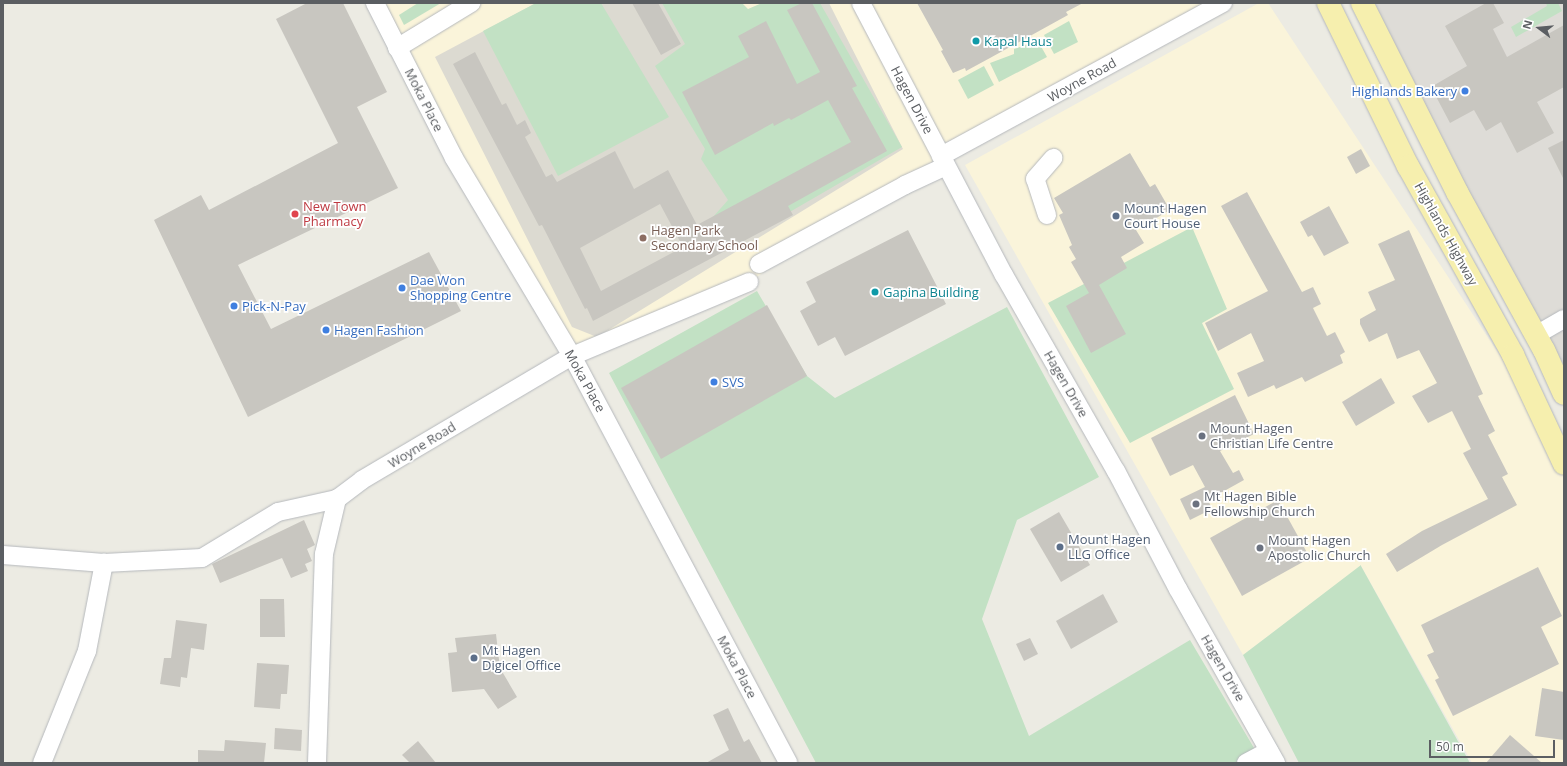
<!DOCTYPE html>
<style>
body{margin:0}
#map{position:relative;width:1567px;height:766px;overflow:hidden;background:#ecebe3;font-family:"Open Sans",sans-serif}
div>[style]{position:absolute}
.commercial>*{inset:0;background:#faf4da}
.industrial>*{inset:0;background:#dedcd7}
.education>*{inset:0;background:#dcdad1}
.green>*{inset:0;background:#c2e1c4}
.building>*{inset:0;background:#c8c6c0}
.roads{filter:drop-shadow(0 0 1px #b5b8bc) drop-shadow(0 0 1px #b5b8bc)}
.minor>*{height:18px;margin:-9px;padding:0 9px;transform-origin:9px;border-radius:9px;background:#fff}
.major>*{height:22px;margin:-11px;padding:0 11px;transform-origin:11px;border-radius:11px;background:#f6efae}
.dots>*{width:11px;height:11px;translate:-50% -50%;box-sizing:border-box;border:2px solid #fff;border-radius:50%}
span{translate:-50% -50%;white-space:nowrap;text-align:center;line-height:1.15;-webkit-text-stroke:3.5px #fff;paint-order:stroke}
.culture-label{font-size:13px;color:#0d838f}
.left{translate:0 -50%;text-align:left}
.street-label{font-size:13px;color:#5b5e62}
.shop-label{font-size:13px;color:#366cbe}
.right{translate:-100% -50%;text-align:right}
.health-label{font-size:13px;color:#be3a42}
.service-label{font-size:13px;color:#4e5e75}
.education-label{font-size:13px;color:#785e54}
.worship-label{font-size:13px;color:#5b616d}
.frame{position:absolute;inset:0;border:4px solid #5b5e62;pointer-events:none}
.north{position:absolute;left:1519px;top:8px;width:40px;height:40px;-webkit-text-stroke:3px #fff;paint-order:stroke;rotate:286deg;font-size:11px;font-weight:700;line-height:16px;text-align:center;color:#5b5e62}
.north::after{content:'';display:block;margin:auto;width:14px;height:18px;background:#5b5e62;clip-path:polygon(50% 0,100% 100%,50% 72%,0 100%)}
.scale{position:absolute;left:1429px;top:740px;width:126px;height:18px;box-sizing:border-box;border:2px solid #5b5e62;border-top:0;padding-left:5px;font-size:12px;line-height:14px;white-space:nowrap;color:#5b5e62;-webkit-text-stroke:3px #fff;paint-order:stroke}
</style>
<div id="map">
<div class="commercial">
<i style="clip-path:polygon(375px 3px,1210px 3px,941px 156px,749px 282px,572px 356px)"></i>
<i style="clip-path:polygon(1259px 3px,1268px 3px,1564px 453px,1564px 763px,1472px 763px,1361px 566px,1243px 655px,965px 165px)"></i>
</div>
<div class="industrial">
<i style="clip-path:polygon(1355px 3px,1564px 3px,1564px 369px)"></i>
</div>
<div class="education">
<i style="clip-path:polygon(536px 3px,668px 3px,693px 48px,779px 3px,829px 3px,903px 149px,597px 337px,572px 327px,435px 57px)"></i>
</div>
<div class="green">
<i style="clip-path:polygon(418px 3px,441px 3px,404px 25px,399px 15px)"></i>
<i style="clip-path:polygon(536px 3px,601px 3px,669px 117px,558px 176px,483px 31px)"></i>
<i style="clip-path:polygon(662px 3px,742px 3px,748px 9px,762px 3px,820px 3px,902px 147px,731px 246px,713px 217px,728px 200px,701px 159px,705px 149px,655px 66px,685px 44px)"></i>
<i style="clip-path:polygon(1546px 3px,1558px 3px,1562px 11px,1516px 37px,1511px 27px,1547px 6px)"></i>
<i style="clip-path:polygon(1069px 21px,1078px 42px,1054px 54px,1044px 35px)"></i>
<i style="clip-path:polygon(1038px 41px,1047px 57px,999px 82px,990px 63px,1014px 54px,1014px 49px)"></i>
<i style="clip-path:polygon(984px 66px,994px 85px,968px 99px,958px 80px)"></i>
<i style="clip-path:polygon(1192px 227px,1227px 309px,1202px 323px,1234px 389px,1130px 443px,1048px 303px)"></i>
<i style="clip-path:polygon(757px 291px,807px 376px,835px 398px,1007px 307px,1099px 477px,1017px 520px,982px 619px,1029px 736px,1190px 640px,1257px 753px,1237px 763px,816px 763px,609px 373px)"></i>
<i style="clip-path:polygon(1361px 565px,1361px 566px,1470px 763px,1299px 763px,1243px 655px)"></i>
</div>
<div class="building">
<i style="clip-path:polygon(307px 3px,343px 3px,387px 92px,357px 107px,398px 188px,238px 265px,271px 329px,429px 252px,461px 311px,248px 417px,154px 220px,201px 195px,209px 210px,338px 143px,276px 19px)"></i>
<i style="clip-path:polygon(632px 3px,658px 3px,681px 44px,661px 55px)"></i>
<i style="clip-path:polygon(evenodd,802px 3px,812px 3px,857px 86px,852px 88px,887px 151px,788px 206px,793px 215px,593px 321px,587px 308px,585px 309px,542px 225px,539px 226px,453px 64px,475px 52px,502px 105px,506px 103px,517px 125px,525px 120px,531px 133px,525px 137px,546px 177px,552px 174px,557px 182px,615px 151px,634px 189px,668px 170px,697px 225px,851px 142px,828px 100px,791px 120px,789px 118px,774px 126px,773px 123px,715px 155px,682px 92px,749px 57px,738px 36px,766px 21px,797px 84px,820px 72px,787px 10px,802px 3px,660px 204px,683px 247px,601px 291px,580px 248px,660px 204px)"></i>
<i style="clip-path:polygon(917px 3px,1083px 3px,1066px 12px,1068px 15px,990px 58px,966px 71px,965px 68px,953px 73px,941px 51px,943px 50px)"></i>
<i style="clip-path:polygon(1486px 3px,1493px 3px,1504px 23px,1493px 29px,1507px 57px,1564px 25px,1564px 87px,1537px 102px,1554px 133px,1517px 153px,1501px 122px,1486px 131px,1474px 110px,1450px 123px,1431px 87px,1467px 66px,1445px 26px)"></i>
<i style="clip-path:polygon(1564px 140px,1564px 180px,1548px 148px)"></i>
<i style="clip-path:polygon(1361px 149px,1370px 166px,1356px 174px,1347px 157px)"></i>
<i style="clip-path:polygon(1130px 153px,1150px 187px,1155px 184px,1170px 210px,1136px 230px,1144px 243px,1121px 257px,1127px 268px,1099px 285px,1126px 334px,1091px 353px,1066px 306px,1089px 293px,1071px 262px,1076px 259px,1069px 247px,1072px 245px,1059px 215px,1063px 213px,1054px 198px)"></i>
<i style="clip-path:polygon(1247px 192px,1302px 292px,1313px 287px,1321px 304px,1313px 308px,1327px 336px,1335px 332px,1345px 352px,1340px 355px,1343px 363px,1305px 382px,1302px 377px,1276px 389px,1274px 385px,1248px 397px,1237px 373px,1264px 361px,1251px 333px,1218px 351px,1205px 323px,1268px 291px,1221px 206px)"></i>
<i style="clip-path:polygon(1329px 206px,1349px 243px,1324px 256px,1312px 235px,1308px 237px,1300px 222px)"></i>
<i style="clip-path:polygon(908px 230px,946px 304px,845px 356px,835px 337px,818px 346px,800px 311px,816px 302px,806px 282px)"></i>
<i style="clip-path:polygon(1409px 230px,1483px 394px,1478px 396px,1495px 431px,1488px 435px,1508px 474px,1502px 477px,1517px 505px,1442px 545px,1397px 572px,1386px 554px,1422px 531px,1488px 499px,1463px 453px,1471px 449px,1452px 411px,1428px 423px,1412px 396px,1437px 383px,1419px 350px,1397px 359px,1387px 333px,1369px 342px,1360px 324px,1360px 319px,1376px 310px,1368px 292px,1395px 280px,1378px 244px)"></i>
<i style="clip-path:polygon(767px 305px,807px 376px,661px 459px,621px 388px)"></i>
<i style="clip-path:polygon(1381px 378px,1395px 403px,1356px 426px,1342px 402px)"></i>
<i style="clip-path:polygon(1235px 395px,1254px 434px,1220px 451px,1233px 473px,1239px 470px,1244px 480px,1208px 500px,1212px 509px,1190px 520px,1180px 499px,1205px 487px,1193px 465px,1170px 476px,1151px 438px)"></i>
<i style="clip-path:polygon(1278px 500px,1310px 558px,1242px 596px,1210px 538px)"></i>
<i style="clip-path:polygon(1059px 512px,1090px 565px,1061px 582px,1030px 529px)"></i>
<i style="clip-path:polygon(304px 520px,315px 545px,307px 549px,312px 561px,305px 564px,308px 571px,291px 578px,282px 558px,220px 583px,212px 564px)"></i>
<i style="clip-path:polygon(1538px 567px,1562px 616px,1541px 627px,1559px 664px,1453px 716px,1435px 680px,1439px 678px,1427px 655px,1434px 652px,1421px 625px)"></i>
<i style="clip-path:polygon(1103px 594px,1118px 622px,1071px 649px,1056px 621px)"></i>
<i style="clip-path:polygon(260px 599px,284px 599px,285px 637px,260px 637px)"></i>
<i style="clip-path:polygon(176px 620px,207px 624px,204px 650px,191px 648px,187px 678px,181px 677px,180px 687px,160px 684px,164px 658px,171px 658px)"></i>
<i style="clip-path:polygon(496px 634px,500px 668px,517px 697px,498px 709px,484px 689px,452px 692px,448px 653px,457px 652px,455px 638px)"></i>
<i style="clip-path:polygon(1030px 638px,1038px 654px,1024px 661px,1016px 644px)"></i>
<i style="clip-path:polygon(257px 663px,289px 665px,287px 694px,281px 694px,280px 709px,254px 707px)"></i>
<i style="clip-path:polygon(1542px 688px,1564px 692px,1564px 740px,1535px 736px)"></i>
<i style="clip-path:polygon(728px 708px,744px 742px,749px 739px,762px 763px,706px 763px,729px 750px,713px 715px)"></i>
<i style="clip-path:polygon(275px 728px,302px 730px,301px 751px,274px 749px)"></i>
<i style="clip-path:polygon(1510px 735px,1542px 763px,1486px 763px)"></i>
<i style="clip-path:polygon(225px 740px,266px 743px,264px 763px,198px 763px,198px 750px,224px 751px)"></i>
<i style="clip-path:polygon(418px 741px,436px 763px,410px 763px,402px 755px)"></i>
</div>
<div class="roads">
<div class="minor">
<i style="left:375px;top:3px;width:174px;rotate:63deg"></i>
<i style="left:454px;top:158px;width:230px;rotate:59.2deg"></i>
<i style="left:572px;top:356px;width:461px;rotate:62deg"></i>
<i style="left:861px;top:3px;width:307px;rotate:62.3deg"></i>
<i style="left:1004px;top:275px;width:226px;rotate:60.3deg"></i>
<i style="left:1116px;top:471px;width:133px;rotate:62.3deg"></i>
<i style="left:1178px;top:589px;width:200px;rotate:60.6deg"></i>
<i style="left:397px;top:48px;width:87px;rotate:-31.3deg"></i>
<i style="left:941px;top:156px;width:321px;rotate:-28.5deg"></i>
<i style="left:1047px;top:215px;width:38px;rotate:-108deg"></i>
<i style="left:1035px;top:179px;width:28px;rotate:-49deg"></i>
<i style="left:759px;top:264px;width:166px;rotate:-28.4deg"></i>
<i style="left:905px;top:185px;width:45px;rotate:-24.9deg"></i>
<i style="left:1536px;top:335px;width:32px;rotate:-30deg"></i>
<i style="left:3px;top:555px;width:101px;rotate:4.5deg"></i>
<i style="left:104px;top:563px;width:98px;rotate:-2.9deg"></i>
<i style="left:202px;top:558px;width:89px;rotate:-31.2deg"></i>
<i style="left:278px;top:512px;width:60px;rotate:-12.4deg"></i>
<i style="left:42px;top:763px;width:121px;rotate:-68.1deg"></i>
<i style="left:87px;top:651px;width:90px;rotate:-79.1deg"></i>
<i style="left:317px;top:763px;width:209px;rotate:-88.1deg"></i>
<i style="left:324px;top:554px;width:57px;rotate:-76.7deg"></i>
<i style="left:337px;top:499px;width:31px;rotate:-37deg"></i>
<i style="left:362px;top:480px;width:244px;rotate:-30.6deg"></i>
<i style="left:572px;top:356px;width:192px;rotate:-22.7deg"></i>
<i style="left:1246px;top:763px;width:26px;rotate:-28deg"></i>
</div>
<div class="major">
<i style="left:1328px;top:3px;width:182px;rotate:63.9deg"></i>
<i style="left:1408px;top:166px;width:216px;rotate:60.9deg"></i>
<i style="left:1513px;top:355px;width:120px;rotate:64.9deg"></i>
<i style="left:1362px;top:3px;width:212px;rotate:63.3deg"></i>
<i style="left:1457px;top:192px;width:180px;rotate:61.2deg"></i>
<i style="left:1544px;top:350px;width:48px;rotate:65.6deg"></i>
</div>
</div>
<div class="dots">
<i style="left:976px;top:41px;background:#0f9aa8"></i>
<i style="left:1465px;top:91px;background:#3f7fe0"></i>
<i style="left:295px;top:214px;background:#e0444e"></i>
<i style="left:1116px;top:216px;background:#5c6f8a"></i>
<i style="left:643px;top:238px;background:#8d6e63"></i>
<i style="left:402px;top:288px;background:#3f7fe0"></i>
<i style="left:875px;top:292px;background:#0f9aa8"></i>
<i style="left:234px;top:306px;background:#3f7fe0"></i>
<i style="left:326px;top:330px;background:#3f7fe0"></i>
<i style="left:714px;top:382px;background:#3f7fe0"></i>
<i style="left:1202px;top:436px;background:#6b7280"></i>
<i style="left:1196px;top:504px;background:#6b7280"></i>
<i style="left:1060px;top:547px;background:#5c6f8a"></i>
<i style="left:1260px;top:548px;background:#6b7280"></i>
<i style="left:474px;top:658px;background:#5c6f8a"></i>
</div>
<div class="culture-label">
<span class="left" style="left:984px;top:41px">Kapal Haus</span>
<span class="left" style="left:883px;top:292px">Gapina Building</span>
</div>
<div class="street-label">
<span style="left:1082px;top:80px;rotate:-29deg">Woyne Road</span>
<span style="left:424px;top:100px;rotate:63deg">Moka Place</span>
<span style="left:912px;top:100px;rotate:62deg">Hagen Drive</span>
<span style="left:1446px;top:234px;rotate:61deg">Highlands Highway</span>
<span style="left:585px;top:381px;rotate:61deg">Moka Place</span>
<span style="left:1066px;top:384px;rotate:60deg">Hagen Drive</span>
<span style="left:422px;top:445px;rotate:-31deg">Woyne Road</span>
<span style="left:737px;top:667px;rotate:62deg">Moka Place</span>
<span style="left:1223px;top:668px;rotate:60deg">Hagen Drive</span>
</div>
<div class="shop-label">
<span class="right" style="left:1457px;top:91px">Highlands Bakery</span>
<span class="left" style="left:410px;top:288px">Dae Won<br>Shopping Centre</span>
<span class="left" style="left:242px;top:306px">Pick-N-Pay</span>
<span class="left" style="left:334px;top:330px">Hagen Fashion</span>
<span class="left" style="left:722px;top:382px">SVS</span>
</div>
<div class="health-label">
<span class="left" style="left:303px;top:214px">New Town<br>Pharmacy</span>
</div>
<div class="service-label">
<span class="left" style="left:1124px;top:216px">Mount Hagen<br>Court House</span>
<span class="left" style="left:1068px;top:547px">Mount Hagen<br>LLG Office</span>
<span class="left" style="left:482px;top:658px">Mt Hagen<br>Digicel Office</span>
</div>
<div class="education-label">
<span class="left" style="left:651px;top:238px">Hagen Park<br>Secondary School</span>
</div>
<div class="worship-label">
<span class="left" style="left:1210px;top:436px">Mount Hagen<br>Christian Life Centre</span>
<span class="left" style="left:1204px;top:504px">Mt Hagen Bible<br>Fellowship Church</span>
<span class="left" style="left:1268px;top:548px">Mount Hagen<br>Apostolic Church</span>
</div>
<div class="frame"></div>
<div class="north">N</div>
<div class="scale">50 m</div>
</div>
